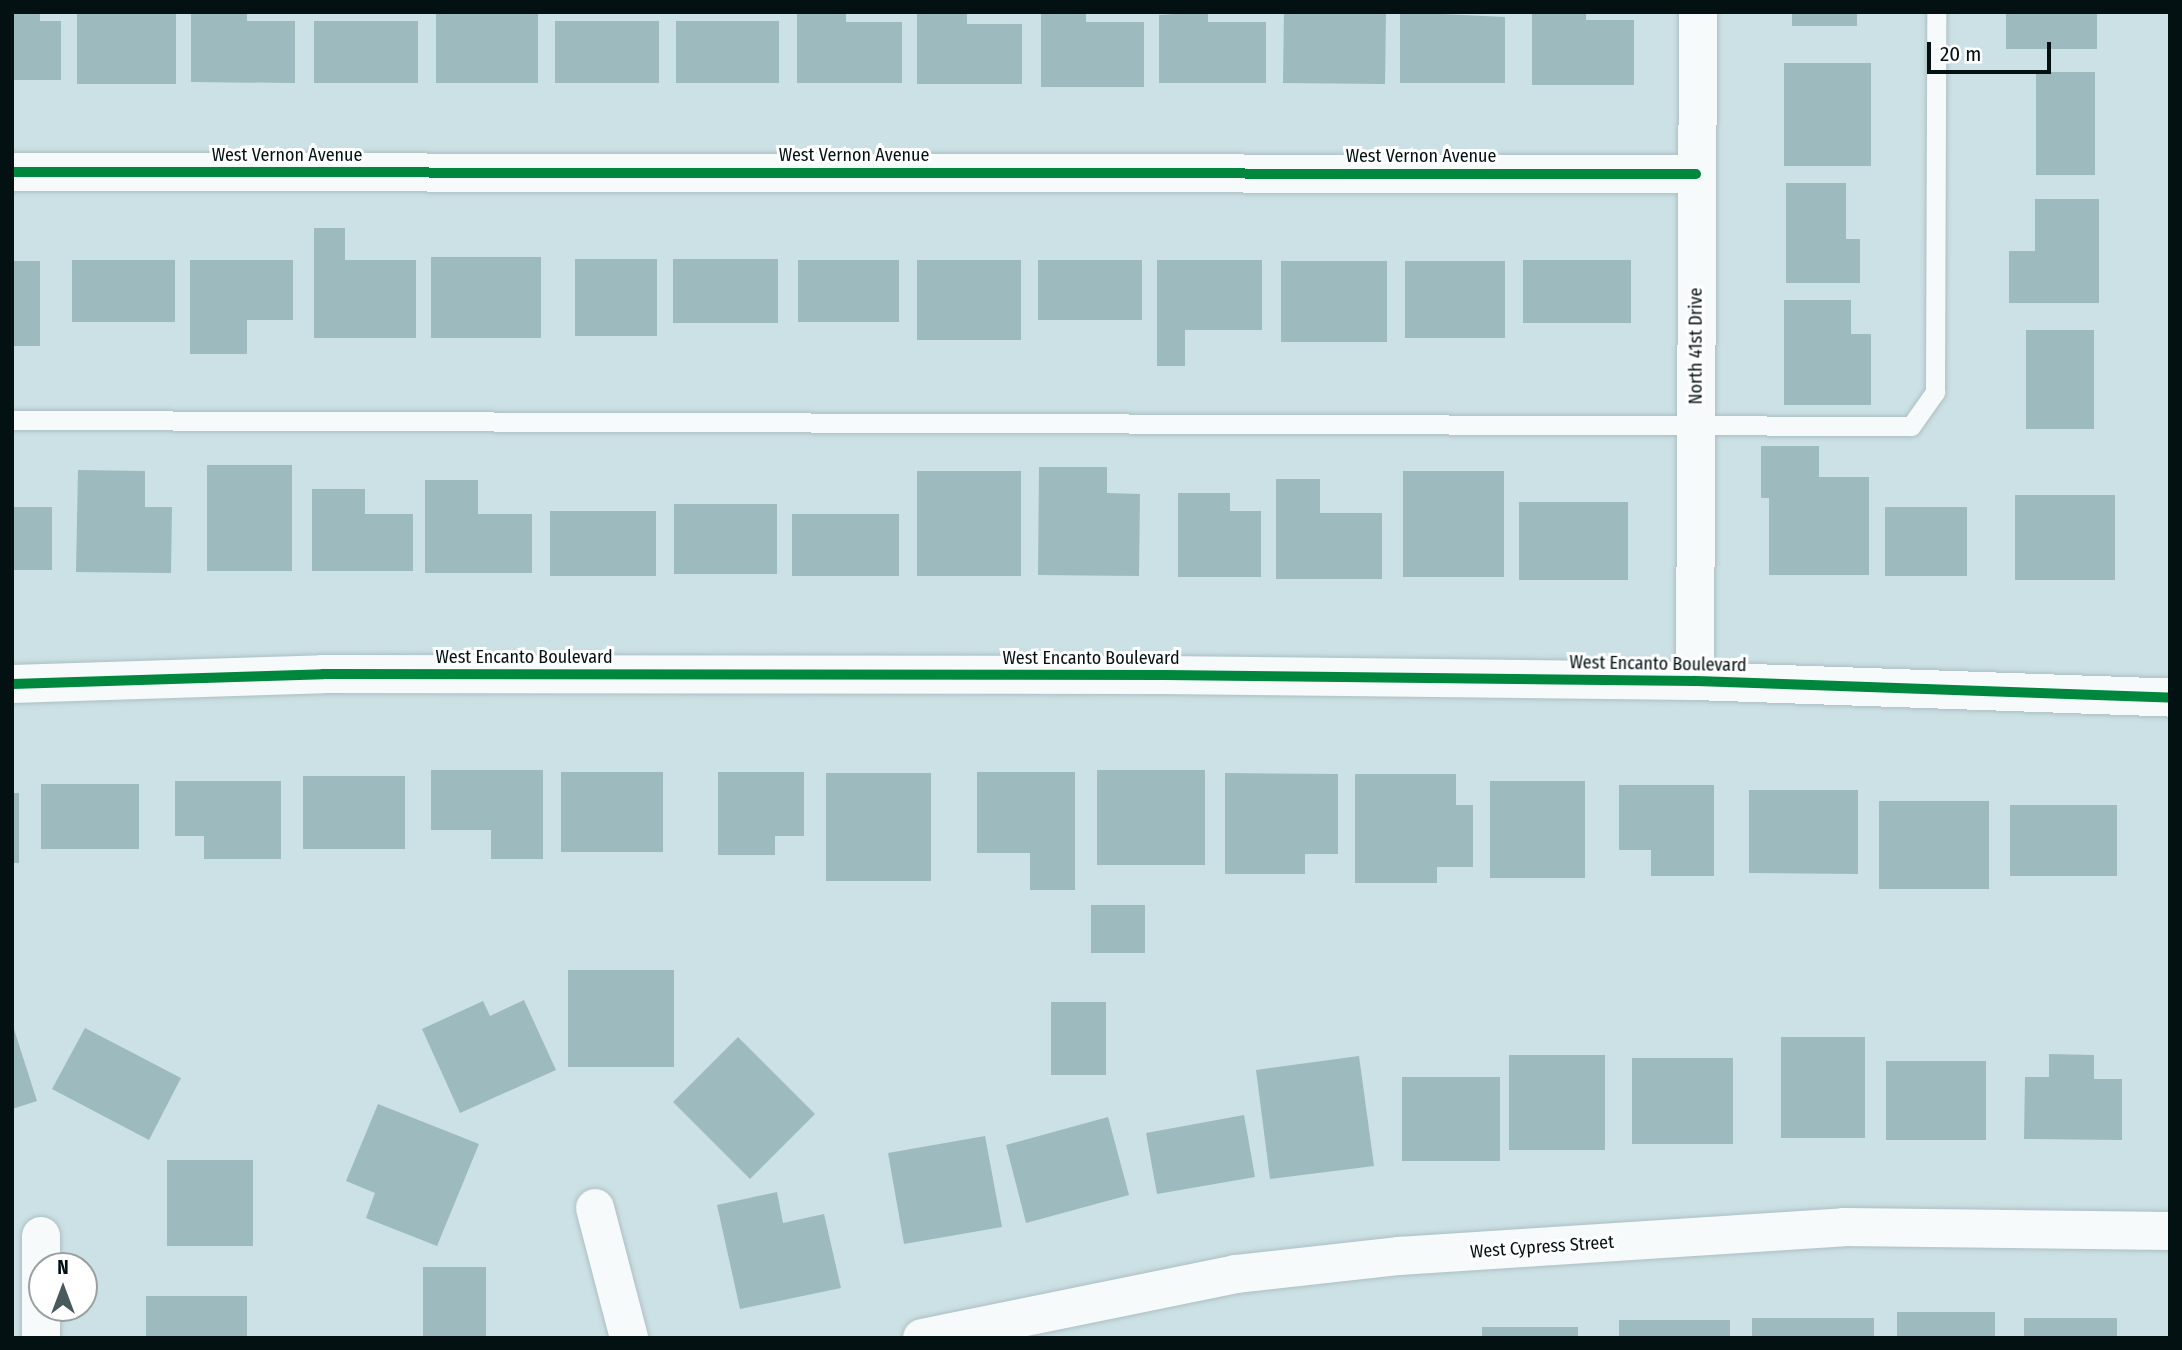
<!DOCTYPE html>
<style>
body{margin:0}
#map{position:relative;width:2182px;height:1350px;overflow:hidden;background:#cbe1e5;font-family:"Fira Sans Condensed",sans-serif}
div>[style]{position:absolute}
.building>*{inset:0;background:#9dbabf}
.roads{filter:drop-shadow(0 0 2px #adbfc2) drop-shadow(0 0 2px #adbfc2)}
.lane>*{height:19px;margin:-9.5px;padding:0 9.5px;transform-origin:9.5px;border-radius:9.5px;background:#f7fafb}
.street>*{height:38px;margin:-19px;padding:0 19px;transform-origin:19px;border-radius:19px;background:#f7fafb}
.secondary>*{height:38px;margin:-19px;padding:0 19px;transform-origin:19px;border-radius:19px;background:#f7fafb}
.cycleway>*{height:10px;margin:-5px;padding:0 5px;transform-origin:5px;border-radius:5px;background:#00873e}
span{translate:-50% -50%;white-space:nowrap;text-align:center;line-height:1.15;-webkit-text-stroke:6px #fff;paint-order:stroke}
.street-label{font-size:18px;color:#031113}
.frame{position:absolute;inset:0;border:14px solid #031113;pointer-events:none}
.north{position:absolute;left:28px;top:1252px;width:70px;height:70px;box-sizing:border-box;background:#fff;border:2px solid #9aa0a1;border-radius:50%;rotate:0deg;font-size:19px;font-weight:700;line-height:28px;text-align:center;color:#031113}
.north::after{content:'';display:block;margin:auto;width:24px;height:32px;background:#495a5c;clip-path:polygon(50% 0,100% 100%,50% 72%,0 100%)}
.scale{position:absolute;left:1927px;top:42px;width:124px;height:32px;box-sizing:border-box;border:4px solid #031113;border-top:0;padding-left:9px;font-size:21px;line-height:24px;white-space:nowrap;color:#031113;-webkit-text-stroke:5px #fff;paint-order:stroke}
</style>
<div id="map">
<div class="building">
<i style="clip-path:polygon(12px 12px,40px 12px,40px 21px,61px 21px,61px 80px,12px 80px)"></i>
<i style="clip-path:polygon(77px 12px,176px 12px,176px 84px,77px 84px)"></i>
<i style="clip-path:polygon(191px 12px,247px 12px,247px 21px,295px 21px,295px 83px,191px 82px)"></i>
<i style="clip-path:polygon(436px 12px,538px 12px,538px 83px,436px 83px)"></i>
<i style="clip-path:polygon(797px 12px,846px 12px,846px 22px,902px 22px,902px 83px,797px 83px)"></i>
<i style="clip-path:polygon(917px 12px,967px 12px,967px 24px,1022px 24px,1022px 84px,917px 84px)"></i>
<i style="clip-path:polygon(1041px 12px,1086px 12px,1086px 22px,1144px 22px,1144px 87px,1041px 87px)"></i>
<i style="clip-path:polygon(1208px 12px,1208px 22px,1266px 22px,1266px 83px,1159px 83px,1159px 15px)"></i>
<i style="clip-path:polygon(1284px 12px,1386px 12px,1385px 84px,1283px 83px)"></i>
<i style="clip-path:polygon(1400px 12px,1505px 17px,1505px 83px,1400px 83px)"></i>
<i style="clip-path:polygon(1532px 12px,1586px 12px,1586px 20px,1634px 20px,1634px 85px,1532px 85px)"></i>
<i style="clip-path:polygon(1792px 12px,1857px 12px,1857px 26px,1792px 26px)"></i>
<i style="clip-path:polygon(2006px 12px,2097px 12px,2097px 49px,2006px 49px)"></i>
<i style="clip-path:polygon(314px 21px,418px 21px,418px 83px,314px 83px)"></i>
<i style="clip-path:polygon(555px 21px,659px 21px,659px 83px,555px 83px)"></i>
<i style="clip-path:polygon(676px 21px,779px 21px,779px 83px,676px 83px)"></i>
<i style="clip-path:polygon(1784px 63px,1871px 63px,1871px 166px,1784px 166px)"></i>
<i style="clip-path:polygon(2036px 72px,2095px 72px,2095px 175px,2036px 175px)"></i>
<i style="clip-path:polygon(1786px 183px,1846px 183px,1846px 239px,1860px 239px,1860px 283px,1786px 283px)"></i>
<i style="clip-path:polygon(2035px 199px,2099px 199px,2099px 303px,2009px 303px,2009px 251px,2035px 251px)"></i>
<i style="clip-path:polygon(314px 228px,345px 228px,345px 260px,416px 260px,416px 338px,314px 338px)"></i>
<i style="clip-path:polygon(431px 257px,541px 257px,541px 338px,431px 338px)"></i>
<i style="clip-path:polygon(575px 259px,657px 259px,657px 336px,575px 336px)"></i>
<i style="clip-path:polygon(673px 259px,778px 259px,778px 323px,673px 323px)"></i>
<i style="clip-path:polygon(72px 260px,175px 260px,175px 322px,72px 322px)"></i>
<i style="clip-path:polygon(190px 260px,293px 260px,293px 320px,247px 320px,247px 354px,190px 354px)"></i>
<i style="clip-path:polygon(798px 260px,899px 260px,899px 322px,798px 322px)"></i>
<i style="clip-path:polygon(917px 260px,1021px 260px,1021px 340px,917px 340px)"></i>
<i style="clip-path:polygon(1038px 260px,1142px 260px,1142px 320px,1038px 320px)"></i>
<i style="clip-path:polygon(1157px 260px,1262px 260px,1262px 330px,1185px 330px,1185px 366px,1157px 366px)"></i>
<i style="clip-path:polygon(1523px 260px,1631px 260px,1631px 323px,1523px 323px)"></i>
<i style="clip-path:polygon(12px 261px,40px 261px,40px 346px,12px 346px)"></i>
<i style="clip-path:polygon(1281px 261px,1387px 261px,1387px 342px,1281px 342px)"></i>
<i style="clip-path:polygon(1405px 261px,1505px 261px,1505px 338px,1405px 338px)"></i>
<i style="clip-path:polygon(1784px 300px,1851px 300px,1851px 334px,1871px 334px,1871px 405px,1784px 405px)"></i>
<i style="clip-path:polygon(2026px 330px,2094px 330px,2094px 429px,2026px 429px)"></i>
<i style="clip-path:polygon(1761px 446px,1819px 446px,1819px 477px,1869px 477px,1869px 575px,1769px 575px,1769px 498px,1761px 498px)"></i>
<i style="clip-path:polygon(207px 465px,292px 465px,292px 571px,207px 571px)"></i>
<i style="clip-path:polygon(1039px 467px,1107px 467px,1107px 493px,1140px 494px,1139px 576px,1038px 575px)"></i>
<i style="clip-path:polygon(78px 470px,145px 471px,145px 507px,172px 507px,171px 573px,76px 572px)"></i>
<i style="clip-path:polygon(917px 471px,1021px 471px,1021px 576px,917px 576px)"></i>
<i style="clip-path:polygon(1403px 471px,1504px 471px,1504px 577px,1403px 577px)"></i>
<i style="clip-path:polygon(1276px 479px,1320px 479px,1320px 513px,1382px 513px,1382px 579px,1276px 579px)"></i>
<i style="clip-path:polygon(425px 480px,478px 480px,478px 514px,532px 514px,532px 573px,425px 573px)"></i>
<i style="clip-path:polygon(312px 489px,365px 489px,365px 514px,413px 514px,413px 571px,312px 571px)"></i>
<i style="clip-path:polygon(1178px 493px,1230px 493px,1230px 511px,1261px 511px,1261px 577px,1178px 577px)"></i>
<i style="clip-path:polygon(2015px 495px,2115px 495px,2115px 580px,2015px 580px)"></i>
<i style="clip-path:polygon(1519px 502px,1628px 502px,1628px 580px,1519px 580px)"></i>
<i style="clip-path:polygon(674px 504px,777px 504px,777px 574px,674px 574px)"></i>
<i style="clip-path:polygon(12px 507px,52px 507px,52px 570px,12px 570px)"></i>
<i style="clip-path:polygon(1885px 507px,1967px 507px,1967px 576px,1885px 576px)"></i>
<i style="clip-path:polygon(550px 511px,656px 511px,656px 576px,550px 576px)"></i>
<i style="clip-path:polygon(792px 514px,899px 514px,899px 576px,792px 576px)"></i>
<i style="clip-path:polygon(431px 770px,543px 770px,543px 859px,491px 859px,491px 830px,431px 830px)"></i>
<i style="clip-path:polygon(1097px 770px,1205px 770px,1205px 865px,1097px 865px)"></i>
<i style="clip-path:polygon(561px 772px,663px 772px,663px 852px,561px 852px)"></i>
<i style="clip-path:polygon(718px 772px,804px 772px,804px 836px,775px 836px,775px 855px,718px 855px)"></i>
<i style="clip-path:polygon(977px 772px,1075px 772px,1075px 890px,1030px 890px,1030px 853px,977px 853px)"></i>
<i style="clip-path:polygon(826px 773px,931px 773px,931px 881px,826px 881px)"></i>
<i style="clip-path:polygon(1225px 773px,1338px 774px,1338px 854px,1305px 854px,1305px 874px,1225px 874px)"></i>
<i style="clip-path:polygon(1355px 774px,1456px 774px,1456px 805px,1473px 805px,1473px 867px,1437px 867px,1437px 883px,1355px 883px)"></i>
<i style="clip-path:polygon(303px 776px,405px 776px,405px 849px,303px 849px)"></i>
<i style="clip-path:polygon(175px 781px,281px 781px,281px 859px,204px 859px,204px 836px,175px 836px)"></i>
<i style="clip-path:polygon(1490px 781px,1585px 781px,1585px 878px,1490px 878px)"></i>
<i style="clip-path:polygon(41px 784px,139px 784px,139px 849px,41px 849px)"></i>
<i style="clip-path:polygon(1619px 785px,1714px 785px,1714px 876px,1651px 876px,1651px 850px,1619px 850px)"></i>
<i style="clip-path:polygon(1749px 790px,1858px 790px,1858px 874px,1749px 873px)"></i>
<i style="clip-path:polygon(12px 793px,19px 793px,19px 863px,12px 863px)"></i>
<i style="clip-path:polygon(1879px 801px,1989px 801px,1989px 889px,1879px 889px)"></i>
<i style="clip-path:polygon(2010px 805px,2117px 805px,2117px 876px,2010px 876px)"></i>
<i style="clip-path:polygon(1091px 905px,1145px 905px,1145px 953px,1091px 953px)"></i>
<i style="clip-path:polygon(568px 970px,674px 970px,674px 1067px,568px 1067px)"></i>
<i style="clip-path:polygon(524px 1000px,556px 1070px,460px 1113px,422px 1029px,483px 1001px,490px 1016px)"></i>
<i style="clip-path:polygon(1051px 1002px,1106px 1002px,1106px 1075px,1051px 1075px)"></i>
<i style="clip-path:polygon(12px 1023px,37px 1101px,12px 1109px)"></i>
<i style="clip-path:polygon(85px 1028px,181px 1078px,149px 1140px,52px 1089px)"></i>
<i style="clip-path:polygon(738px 1037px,815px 1114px,750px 1179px,673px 1102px)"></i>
<i style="clip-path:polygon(1781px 1037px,1865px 1037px,1865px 1138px,1781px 1138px)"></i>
<i style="clip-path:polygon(2049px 1054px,2094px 1055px,2094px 1079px,2122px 1079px,2122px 1140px,2024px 1139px,2025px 1077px,2049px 1077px)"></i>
<i style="clip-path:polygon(1509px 1055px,1605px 1055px,1605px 1150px,1509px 1150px)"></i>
<i style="clip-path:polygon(1359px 1056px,1374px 1166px,1270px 1179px,1256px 1070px)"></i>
<i style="clip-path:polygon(1632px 1058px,1733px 1058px,1733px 1144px,1632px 1144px)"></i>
<i style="clip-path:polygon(1886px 1061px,1986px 1061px,1986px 1140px,1886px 1140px)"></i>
<i style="clip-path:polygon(1402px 1077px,1500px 1077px,1500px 1161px,1402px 1161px)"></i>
<i style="clip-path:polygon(378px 1104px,479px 1144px,437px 1246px,366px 1218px,375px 1193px,346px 1181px)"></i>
<i style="clip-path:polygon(1244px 1115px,1255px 1177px,1157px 1194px,1146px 1133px)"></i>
<i style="clip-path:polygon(1108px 1117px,1129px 1195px,1026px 1223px,1006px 1145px)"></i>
<i style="clip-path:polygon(985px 1136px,1002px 1227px,904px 1244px,888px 1153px)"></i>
<i style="clip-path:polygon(167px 1160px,253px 1160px,253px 1246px,167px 1246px)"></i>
<i style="clip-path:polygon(777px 1192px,783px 1223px,824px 1214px,841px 1288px,740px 1309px,717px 1205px)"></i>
<i style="clip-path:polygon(423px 1267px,486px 1267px,486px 1338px,423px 1338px)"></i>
<i style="clip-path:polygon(146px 1296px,247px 1296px,247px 1338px,146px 1338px)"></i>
<i style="clip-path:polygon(1897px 1312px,1995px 1312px,1995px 1338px,1897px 1338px)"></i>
<i style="clip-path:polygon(1752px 1318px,1874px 1318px,1874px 1338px,1752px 1338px)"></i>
<i style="clip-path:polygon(2024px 1318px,2117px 1318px,2117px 1338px,2024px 1338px)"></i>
<i style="clip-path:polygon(1619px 1320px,1730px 1320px,1730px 1338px,1619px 1338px)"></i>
<i style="clip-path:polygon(1482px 1327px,1578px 1327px,1578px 1338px,1482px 1338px)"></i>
</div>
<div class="roads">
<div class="lane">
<i style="left:12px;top:420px;width:1899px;rotate:0.18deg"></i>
<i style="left:1911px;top:426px;width:42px;rotate:-54.8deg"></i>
<i style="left:1935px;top:392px;width:380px;rotate:-89.8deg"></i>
</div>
<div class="street">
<i style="left:12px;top:172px;width:1684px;rotate:0.07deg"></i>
<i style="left:1695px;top:681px;width:669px;rotate:-89.74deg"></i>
<i style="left:595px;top:1208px;width:134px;rotate:75.3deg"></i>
<i style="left:41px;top:1236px;width:102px;rotate:90deg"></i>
<i style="left:922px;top:1338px;width:320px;rotate:-11.5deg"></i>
<i style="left:1236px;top:1274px;width:164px;rotate:-6.3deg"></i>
<i style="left:1399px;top:1256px;width:446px;rotate:-3.7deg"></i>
<i style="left:1844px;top:1227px;width:326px;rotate:0.7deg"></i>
</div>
<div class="secondary">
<i style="left:12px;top:684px;width:311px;rotate:-1.8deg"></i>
<i style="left:323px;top:674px;width:841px;rotate:0.07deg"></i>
<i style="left:1164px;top:675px;width:531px;rotate:0.65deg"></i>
<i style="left:1695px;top:681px;width:475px;rotate:2deg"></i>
</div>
</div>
<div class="cycleway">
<i style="left:12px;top:172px;width:1684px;rotate:0.07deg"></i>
<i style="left:12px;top:684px;width:311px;rotate:-1.8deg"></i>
<i style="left:323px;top:674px;width:841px;rotate:0.07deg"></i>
<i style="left:1164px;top:675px;width:531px;rotate:0.65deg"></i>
<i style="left:1695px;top:681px;width:475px;rotate:2deg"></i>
</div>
<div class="street-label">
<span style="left:287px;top:155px">West Vernon Avenue</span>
<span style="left:854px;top:155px">West Vernon Avenue</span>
<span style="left:1421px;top:156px">West Vernon Avenue</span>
<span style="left:1696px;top:346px;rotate:-90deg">North 41st Drive</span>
<span style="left:524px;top:657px">West Encanto Boulevard</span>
<span style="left:1091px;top:658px">West Encanto Boulevard</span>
<span style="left:1658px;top:664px;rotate:1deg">West Encanto Boulevard</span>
<span style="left:1542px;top:1247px;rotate:-4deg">West Cypress Street</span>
</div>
<div class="frame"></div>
<div class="north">N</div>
<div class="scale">20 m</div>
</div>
